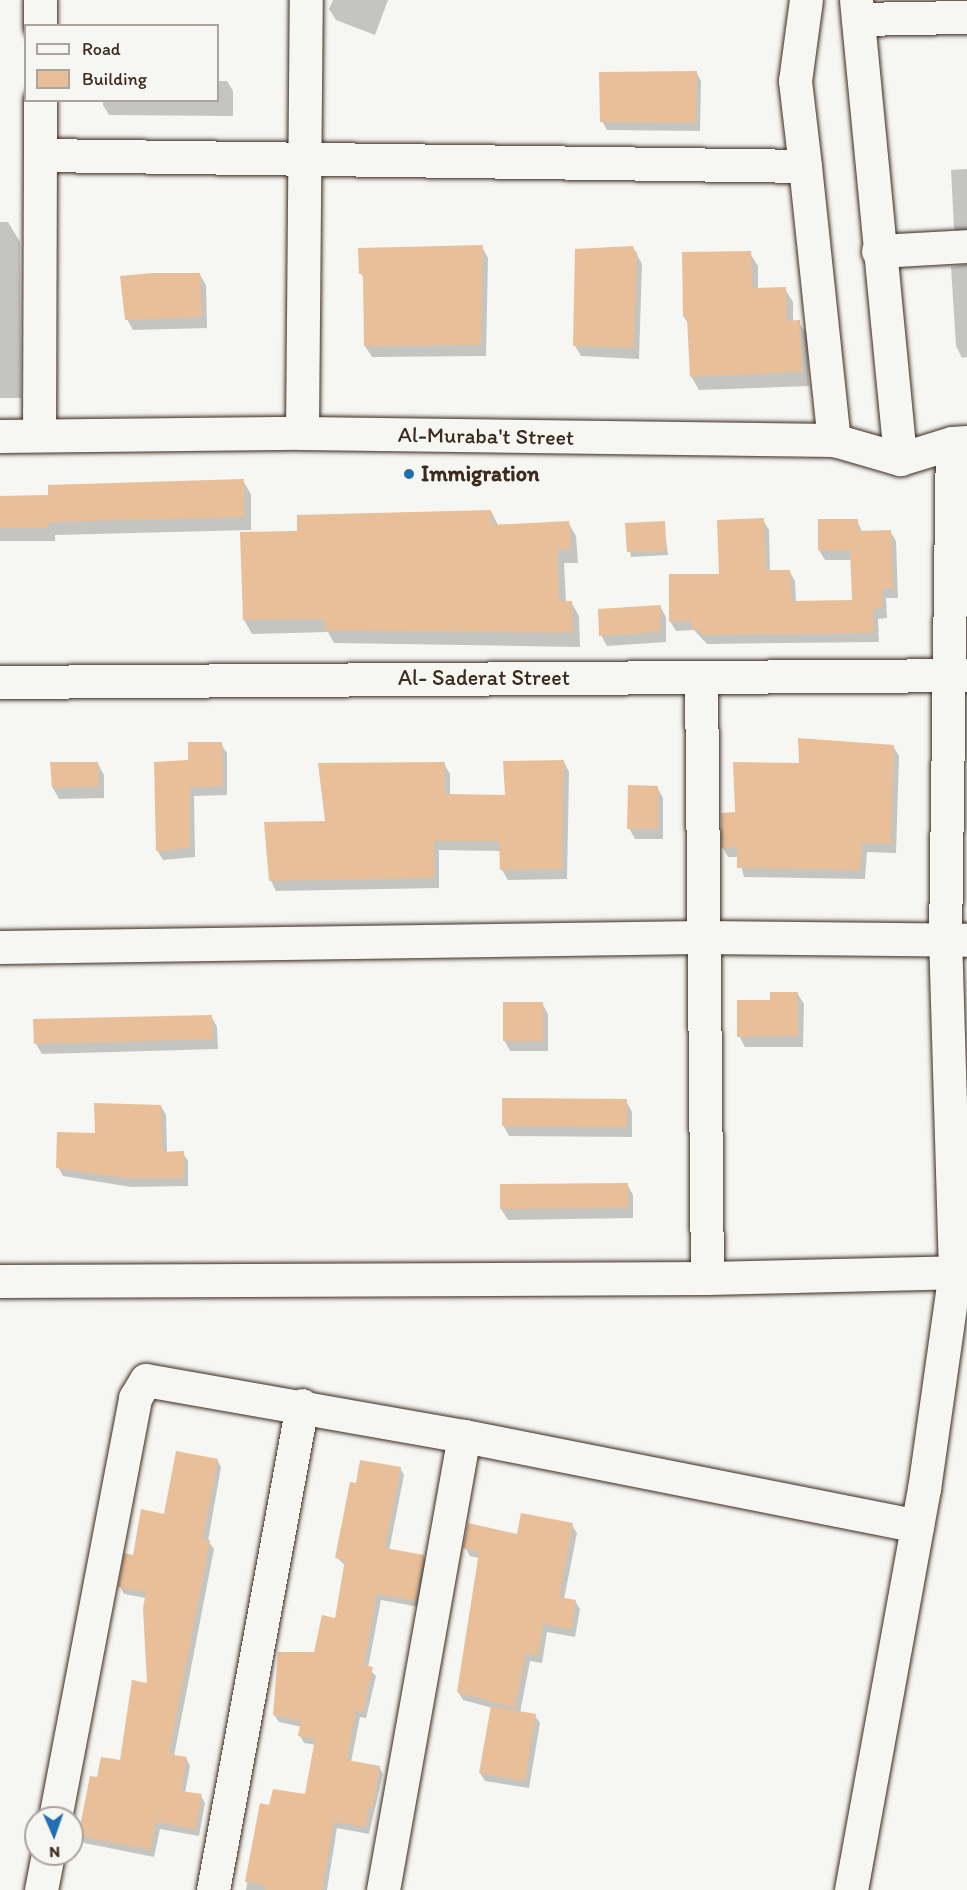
<!DOCTYPE html>
<style>
body{margin:0}
#map{position:relative;width:967px;height:1890px;overflow:hidden;background:#f6f6f2;font-family:Itim,sans-serif}
div>[style]{position:absolute}
.shadow>*{inset:0;background:#0003}
.building>*{inset:0;background:#e8bf98}
.roads{filter:drop-shadow(0 0 2px #3b2a1e) drop-shadow(0 0 2px #3b2a1e)}
.minor>*{height:33px;margin:-16.5px;padding:0 16.5px;transform-origin:16.5px;border-radius:16.5px;background:#f6f6f2}
.major>*{height:33px;margin:-16.5px;padding:0 16.5px;transform-origin:16.5px;border-radius:16.5px;background:#f6f6f2}
.dots>*{width:16px;height:16px;translate:-50% -50%;box-sizing:border-box;border:3px solid #f6f6f2;border-radius:50%}
span{translate:-50% -50%;white-space:nowrap;text-align:center;line-height:1.15;-webkit-text-stroke:5px #f6f6f2;paint-order:stroke}
.street-label{font-size:22px;color:#3b2a1e}
.poi-label{font-size:22px;color:#3b2a1e;font-weight:700}
.left{translate:0 -50%;text-align:left}
.legend{position:absolute;left:24px;top:24px;width:195px;height:78px;box-sizing:border-box;background:#f6f6f2;border:2px solid #aba49d;margin:0;padding:8px 10px;list-style:none;font-size:18px;color:#3b2a1e}
.legend li{display:flex;align-items:center;gap:12px;height:30px}
.legend b{width:30px;border:2px solid #aba49d}
.north{position:absolute;left:24px;top:1806px;width:60px;height:60px;box-sizing:border-box;background:#f6f6f2;border:2px solid #aba49d;border-radius:50%;rotate:178deg;font-size:16px;font-weight:700;line-height:24px;text-align:center;color:#3b2a1e}
.north::after{content:'';display:block;margin:auto;width:21px;height:27px;background:#1f6fb2;clip-path:polygon(50% 0,100% 100%,50% 72%,0 100%)}
</style>
<div id="map">
<div class="shadow">
<i style="clip-path:polygon(333px 0,388px 0,375px 35px,336px 20px,329px 9px)"></i>
<i style="clip-path:polygon(696px 72px,701px 81px,700px 131px,607px 130px,602px 121px)"></i>
<i style="clip-path:polygon(218px 81px,227px 81px,233px 91px,233px 116px,109px 115px,103px 105px,103px 100px,218px 100px)"></i>
<i style="clip-path:polygon(967px 169px,967px 239px,960px 238px,954px 228px,951px 170px)"></i>
<i style="clip-path:polygon(0 222px,8px 222px,20px 242px,21px 398px,0 398px)"></i>
<i style="clip-path:polygon(482px 247px,488px 258px,486px 356px,372px 357px,365px 346px,364px 280px,361px 273px)"></i>
<i style="clip-path:polygon(633px 247px,642px 264px,639px 359px,581px 356px,575px 346px)"></i>
<i style="clip-path:polygon(750px 253px,758px 266px,758px 289px,785px 289px,793px 302px,793px 322px,799px 322px,807px 335px,809px 386px,699px 390px,691px 376px,689px 325px,684px 317px)"></i>
<i style="clip-path:polygon(967px 264px,967px 357px,962px 358px,956px 346px,951px 267px)"></i>
<i style="clip-path:polygon(200px 275px,206px 285px,207px 328px,133px 330px,127px 319px)"></i>
<i style="clip-path:polygon(243px 481px,251px 494px,251px 530px,55px 535px,55px 541px,0 541px,0 497px,50px 497px)"></i>
<i style="clip-path:polygon(491px 511px,498px 525px,568px 522px,576px 536px,578px 563px,564px 563px,566px 602px,571px 602px,579px 616px,580px 647px,334px 643px,328px 632px,252px 634px,244px 620px,299px 533px)"></i>
<i style="clip-path:polygon(763px 520px,769px 530px,770px 572px,789px 571px,795px 581px,796px 603px,854px 602px,852px 560px,825px 560px,819px 550px,857px 520px,862px 532px,890px 531px,896px 541px,898px 598px,886px 598px,887px 618px,878px 619px,879px 642px,707px 644px,694px 630px,676px 631px,670px 621px,721px 576px)"></i>
<i style="clip-path:polygon(664px 523px,668px 555px,631px 557px,627px 524px)"></i>
<i style="clip-path:polygon(660px 606px,666px 617px,666px 642px,607px 646px,601px 635px)"></i>
<i style="clip-path:polygon(221px 744px,227px 753px,227px 795px,194px 796px,195px 857px,163px 860px,157px 850px,190px 761px)"></i>
<i style="clip-path:polygon(893px 746px,899px 756px,896px 853px,867px 852px,865px 879px,744px 877px,739px 857px,728px 857px,723px 848px,723px 814px,737px 813px)"></i>
<i style="clip-path:polygon(564px 762px,569px 772px,567px 879px,508px 880px,502px 870px,501px 851px,439px 850px,439px 888px,276px 891px,271px 881px,326px 822px,444px 764px,450px 774px,450px 795px,506px 797px)"></i>
<i style="clip-path:polygon(51px 764px,98px 764px,104px 775px,104px 798px,59px 799px,53px 788px)"></i>
<i style="clip-path:polygon(657px 787px,663px 798px,663px 839px,635px 839px,629px 828px)"></i>
<i style="clip-path:polygon(797px 993px,804px 1004px,803px 1047px,745px 1047px,739px 1036px,771px 1002px)"></i>
<i style="clip-path:polygon(542px 1003px,548px 1014px,548px 1051px,510px 1051px,504px 1040px)"></i>
<i style="clip-path:polygon(211px 1016px,217px 1027px,218px 1049px,42px 1054px,36px 1044px)"></i>
<i style="clip-path:polygon(626px 1101px,632px 1112px,632px 1137px,509px 1136px,503px 1125px)"></i>
<i style="clip-path:polygon(161px 1106px,166px 1115px,167px 1153px,183px 1153px,188px 1161px,188px 1186px,131px 1187px,63px 1176px,58px 1167px,97px 1134px)"></i>
<i style="clip-path:polygon(627px 1184px,633px 1195px,633px 1218px,508px 1220px,501px 1209px)"></i>
<i style="clip-path:polygon(217px 1460px,221px 1467px,208px 1541px,214px 1549px,174px 1756px,186px 1758px,190px 1766px,185px 1793px,201px 1796px,205px 1803px,199px 1836px,160px 1829px,154px 1857px,84px 1843px,80px 1835px,98px 1779px,122px 1762px,149px 1685px,146px 1598px,124px 1594px,120px 1586px,134px 1557px,166px 1515px)"></i>
<i style="clip-path:polygon(400px 1468px,404px 1475px,389px 1551px,423px 1556px,427px 1563px,419px 1607px,381px 1600px,368px 1668px,376px 1676px,366px 1718px,360px 1717px,351px 1762px,379px 1767px,383px 1774px,369px 1834px,337px 1828px,327px 1890px,246px 1890px,261px 1805px,271px 1806px,306px 1796px,316px 1745px,304px 1743px,300px 1736px,302px 1727px,279px 1722px,274px 1715px,336px 1619px,346px 1566px,337px 1558px,357px 1484px)"></i>
<i style="clip-path:polygon(572px 1525px,577px 1533px,564px 1599px,575px 1601px,580px 1609px,575px 1637px,547px 1632px,542px 1663px,530px 1661px,520px 1713px,535px 1716px,540px 1723px,529px 1788px,485px 1781px,480px 1773px,492px 1708px,463px 1700px,458px 1692px,479px 1558px,470px 1556px,465px 1547px)"></i>
</div>
<div class="building">
<i style="clip-path:polygon(697px 71px,696px 123px,600px 122px,599px 72px)"></i>
<i style="clip-path:polygon(483px 245px,481px 345px,364px 346px,363px 274px,359px 274px,358px 248px)"></i>
<i style="clip-path:polygon(633px 246px,634px 252px,637px 252px,634px 348px,573px 346px,575px 249px)"></i>
<i style="clip-path:polygon(751px 251px,752px 288px,786px 287px,787px 321px,800px 320px,802px 372px,690px 377px,687px 317px,683px 317px,682px 252px)"></i>
<i style="clip-path:polygon(153px 273px,200px 273px,202px 317px,125px 320px,120px 276px)"></i>
<i style="clip-path:polygon(244px 479px,244px 517px,48px 522px,49px 528px,0 528px,0 496px,48px 495px,48px 485px)"></i>
<i style="clip-path:polygon(491px 510px,492px 525px,569px 521px,571px 549px,557px 550px,559px 601px,572px 601px,573px 633px,325px 630px,324px 619px,243px 620px,240px 532px,297px 531px,297px 515px)"></i>
<i style="clip-path:polygon(764px 518px,766px 570px,790px 570px,792px 601px,852px 600px,850px 550px,818px 550px,818px 519px,858px 519px,858px 531px,891px 530px,893px 588px,882px 589px,882px 609px,873px 609px,874px 633px,700px 635px,700px 629px,692px 630px,691px 621px,669px 622px,669px 574px,719px 574px,717px 520px)"></i>
<i style="clip-path:polygon(665px 521px,666px 551px,627px 552px,625px 523px)"></i>
<i style="clip-path:polygon(661px 605px,660px 632px,599px 636px,598px 609px)"></i>
<i style="clip-path:polygon(798px 738px,894px 745px,891px 844px,862px 843px,860px 870px,737px 868px,737px 847px,721px 848px,721px 813px,735px 812px,733px 762px,799px 763px)"></i>
<i style="clip-path:polygon(188px 742px,222px 742px,223px 786px,190px 787px,190px 848px,156px 851px,154px 762px,188px 760px)"></i>
<i style="clip-path:polygon(564px 760px,562px 869px,500px 870px,499px 841px,434px 841px,434px 878px,269px 881px,264px 822px,325px 821px,318px 763px,445px 762px,445px 794px,505px 795px,503px 761px)"></i>
<i style="clip-path:polygon(50px 762px,98px 762px,99px 787px,52px 788px)"></i>
<i style="clip-path:polygon(628px 785px,658px 786px,658px 829px,627px 829px)"></i>
<i style="clip-path:polygon(770px 992px,798px 992px,798px 1036px,737px 1037px,737px 1000px,770px 1000px)"></i>
<i style="clip-path:polygon(503px 1002px,543px 1002px,543px 1041px,503px 1041px)"></i>
<i style="clip-path:polygon(212px 1015px,213px 1039px,34px 1044px,33px 1019px)"></i>
<i style="clip-path:polygon(502px 1098px,627px 1099px,627px 1127px,502px 1126px)"></i>
<i style="clip-path:polygon(94px 1103px,161px 1105px,163px 1152px,184px 1151px,184px 1178px,126px 1178px,56px 1168px,57px 1132px,95px 1133px)"></i>
<i style="clip-path:polygon(628px 1183px,628px 1208px,500px 1209px,500px 1184px)"></i>
<i style="clip-path:polygon(176px 1451px,218px 1459px,203px 1538px,210px 1540px,169px 1754px,187px 1757px,181px 1791px,202px 1794px,195px 1829px,156px 1822px,151px 1850px,78px 1836px,90px 1776px,97px 1777px,101px 1757px,120px 1760px,132px 1680px,147px 1683px,143px 1608px,146px 1592px,118px 1587px,124px 1553px,133px 1555px,141px 1509px,164px 1514px)"></i>
<i style="clip-path:polygon(360px 1460px,401px 1467px,385px 1548px,424px 1555px,415px 1601px,377px 1594px,364px 1665px,373px 1667px,363px 1712px,356px 1710px,347px 1760px,380px 1766px,373px 1807px,369px 1806px,366px 1827px,334px 1822px,322px 1890px,265px 1890px,266px 1885px,245px 1882px,260px 1803px,269px 1805px,273px 1789px,305px 1794px,315px 1739px,298px 1736px,301px 1721px,273px 1715px,278px 1652px,314px 1652px,322px 1615px,335px 1618px,345px 1560px,335px 1558px,350px 1482px,356px 1483px)"></i>
<i style="clip-path:polygon(521px 1513px,573px 1523px,559px 1597px,576px 1600px,571px 1629px,543px 1624px,538px 1656px,526px 1653px,515px 1708px,457px 1692px,479px 1552px,463px 1548px,468px 1523px,517px 1534px)"></i>
<i style="clip-path:polygon(491px 1706px,536px 1714px,525px 1781px,479px 1773px)"></i>
</div>
<div class="roads">
<div class="minor">
<i style="left:856px;top:0;width:461px;rotate:84.5deg"></i>
<i style="left:858px;top:19px;width:109px;rotate:-1.1deg"></i>
<i style="left:40px;top:26px;width:26px;rotate:-90deg"></i>
<i style="left:40px;top:100px;width:55px;rotate:90deg"></i>
<i style="left:40px;top:155px;width:765px;rotate:0.82deg"></i>
<i style="left:805px;top:166px;width:86px;rotate:-96.7deg"></i>
<i style="left:795px;top:81px;width:82px;rotate:-82.3deg"></i>
<i style="left:805px;top:166px;width:276px;rotate:84deg"></i>
<i style="left:878px;top:251px;width:89px;rotate:-3.2deg"></i>
<i style="left:302px;top:433px;width:433px;rotate:-89.5deg"></i>
<i style="left:39px;top:435px;width:280px;rotate:-89.8deg"></i>
<i style="left:701px;top:677px;width:601px;rotate:89.43deg"></i>
<i style="left:0;top:682px;width:967px;rotate:-0.41deg"></i>
<i style="left:0;top:947px;width:701px;rotate:-0.82deg"></i>
<i style="left:701px;top:937px;width:266px;rotate:0.6deg"></i>
<i style="left:0;top:1281px;width:707px;rotate:-0.24deg"></i>
<i style="left:707px;top:1278px;width:260px;rotate:-1.3deg"></i>
<i style="left:55px;top:1818px;width:428px;rotate:-79.2deg"></i>
<i style="left:135px;top:1398px;width:21px;rotate:-59deg"></i>
<i style="left:146px;top:1380px;width:323px;rotate:10deg"></i>
<i style="left:464px;top:1436px;width:462px;rotate:11.2deg"></i>
<i style="left:41px;top:1890px;width:37px;rotate:-79deg"></i>
<i style="left:213px;top:1890px;width:493px;rotate:-79.6deg"></i>
<i style="left:383px;top:1890px;width:461px;rotate:-79.9deg"></i>
<i style="left:851px;top:1890px;width:408px;rotate:-79.7deg"></i>
<i style="left:924px;top:1489px;width:219px;rotate:-81.9deg"></i>
<i style="left:955px;top:1272px;width:332px;rotate:-91.7deg"></i>
<i style="left:945px;top:940px;width:497px;rotate:-89.2deg"></i>
</div>
<div class="major">
<i style="left:0;top:436px;width:302px;rotate:-0.6deg"></i>
<i style="left:302px;top:433px;width:532px;rotate:0.75deg"></i>
<i style="left:834px;top:440px;width:69px;rotate:16.1deg"></i>
<i style="left:900px;top:459px;width:54px;rotate:-17.1deg"></i>
<i style="left:952px;top:443px;width:15px;rotate:-4deg"></i>
</div>
</div>
<div class="dots">
<i style="left:409px;top:474px;background:#1f6fb2"></i>
</div>
<div class="street-label">
<span style="left:486px;top:436px;rotate:1deg">Al-Muraba't Street</span>
<span style="left:484px;top:678px">Al- Saderat Street</span>
</div>
<div class="poi-label">
<span class="left" style="left:421px;top:474px">Immigration</span>
</div>
<ul class="legend">
<li><b style="height:8px;background:#f6f6f2"></b>Road</li>
<li><b style="height:16px;background:#e8bf98"></b>Building</li>
</ul>
<div class="north">N</div>
</div>
